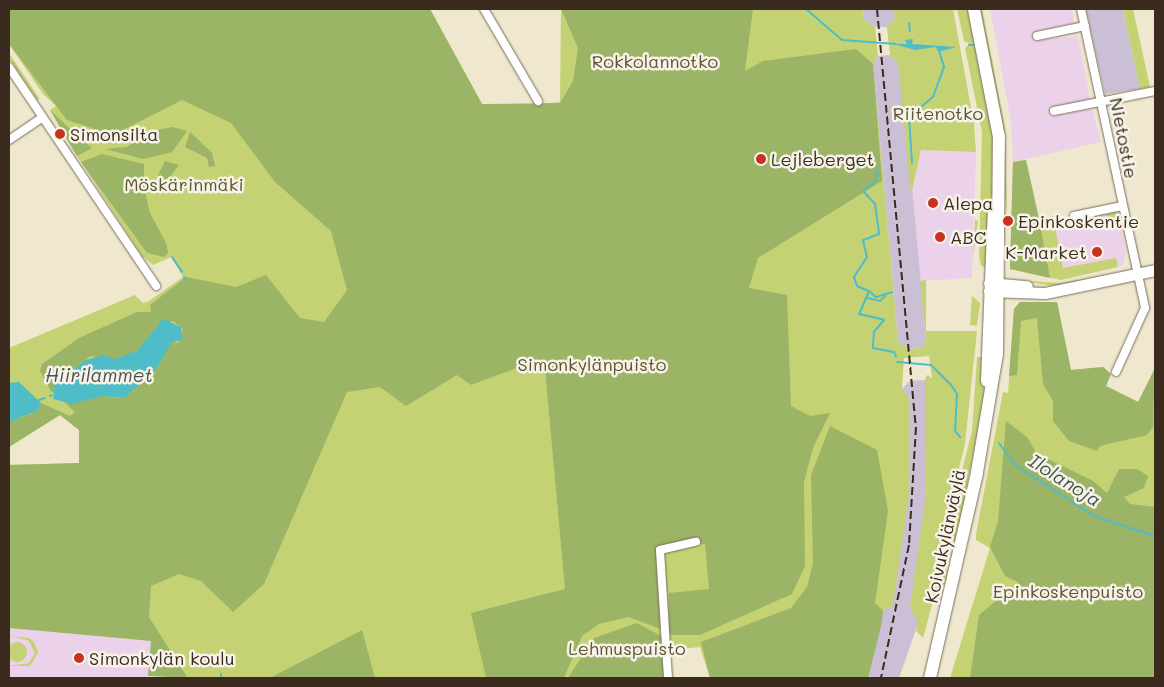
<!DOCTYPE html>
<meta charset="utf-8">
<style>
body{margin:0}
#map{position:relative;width:1164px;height:687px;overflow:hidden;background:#efe8ce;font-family:Mali,sans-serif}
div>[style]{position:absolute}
.built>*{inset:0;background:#ecd1ea}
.industrial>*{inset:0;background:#cbbfd5}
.green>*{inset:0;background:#c4d274}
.round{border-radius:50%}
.forest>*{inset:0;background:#9bb466}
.water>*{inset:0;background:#4fbdc7}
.stream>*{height:2px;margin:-1px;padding:0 1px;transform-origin:1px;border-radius:1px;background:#4fbdc7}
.roads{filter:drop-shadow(0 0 1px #7a6c5c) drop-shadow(0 0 1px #7a6c5c)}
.street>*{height:8px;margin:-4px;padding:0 4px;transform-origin:4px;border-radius:4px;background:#fff}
.secondary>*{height:11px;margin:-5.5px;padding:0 5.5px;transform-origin:5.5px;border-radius:5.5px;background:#fff}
.primary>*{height:12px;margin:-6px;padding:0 6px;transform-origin:6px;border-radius:6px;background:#fff}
.rail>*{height:2px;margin-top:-1px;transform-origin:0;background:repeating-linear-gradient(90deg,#3b2a1e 0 8px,transparent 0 12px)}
.dots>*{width:14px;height:14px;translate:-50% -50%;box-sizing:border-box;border:2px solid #f7f3e8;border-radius:50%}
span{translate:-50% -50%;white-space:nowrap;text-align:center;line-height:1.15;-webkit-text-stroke:5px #f7f3e8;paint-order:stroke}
.park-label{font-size:18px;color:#5d5434}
.poi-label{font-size:18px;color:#3b2a1e}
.left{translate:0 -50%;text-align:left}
.right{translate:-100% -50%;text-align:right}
.street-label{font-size:18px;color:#3b2a1e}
.water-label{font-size:19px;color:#415651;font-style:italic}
.frame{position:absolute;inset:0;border:10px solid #3b2a1e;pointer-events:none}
</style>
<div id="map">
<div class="built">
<i style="clip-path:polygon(990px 9px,1072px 9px,1074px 23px,1035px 33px,1036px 40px,1078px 36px,1090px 99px,1052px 109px,1054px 115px,1092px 109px,1101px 142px,1013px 162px,1011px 121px)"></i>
<i style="clip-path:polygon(921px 150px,976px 152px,972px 278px,920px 281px,911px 195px)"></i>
<i style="clip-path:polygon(1113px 210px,1119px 216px,1126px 253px,1123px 265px,1118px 267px,1116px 258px,1049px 271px,1053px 216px,1055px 224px)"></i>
<i style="clip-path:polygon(9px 628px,151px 641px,148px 678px,9px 678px)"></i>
</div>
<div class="industrial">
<i style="clip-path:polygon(863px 9px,894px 9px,895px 18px,887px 27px,875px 27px,864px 19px)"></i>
<i style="clip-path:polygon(1086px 9px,1123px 9px,1140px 89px,1105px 94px)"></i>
<i style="clip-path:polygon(890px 55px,898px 63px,910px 164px,926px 340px,923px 348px,907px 349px,898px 341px,873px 64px,878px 56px)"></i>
<i style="clip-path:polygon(925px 380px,934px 391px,922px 612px,899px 678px,868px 678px,896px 394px,910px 381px)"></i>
</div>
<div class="green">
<i style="clip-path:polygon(9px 9px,430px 9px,482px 104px,532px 105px,560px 102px,561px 9px,863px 9px,864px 19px,875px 27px,878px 56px,873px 64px,898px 341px,908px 349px,922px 348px,926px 340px,920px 281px,926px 280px,926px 331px,977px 331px,965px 444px,939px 549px,947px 559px,943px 570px,949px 571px,947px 582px,936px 590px,923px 638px,916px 631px,918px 623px,910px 607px,926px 495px,925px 380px,927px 375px,932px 378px,929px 356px,904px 358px,902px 388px,909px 399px,909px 497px,893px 605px,883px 611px,868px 678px,710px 678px,700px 647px,668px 650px,665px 678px,188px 678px,149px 617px,40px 630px,9px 628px,9px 465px,79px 463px,79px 430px,60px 415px,9px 447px,9px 348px,135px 295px,143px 303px,149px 301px,183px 277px,171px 257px,153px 265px,142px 256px,73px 150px,50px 110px,56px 106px,43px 94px,9px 44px)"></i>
<i style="clip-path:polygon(894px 9px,953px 9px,974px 124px,976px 152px,921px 150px,911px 195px,898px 63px,890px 55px,887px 27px,895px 18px)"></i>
<i style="clip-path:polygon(957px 9px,970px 9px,990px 102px,996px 167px,987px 267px,981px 266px,979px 256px,982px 132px,965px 48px,970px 44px,964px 41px)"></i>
<i style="clip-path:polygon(978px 9px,982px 9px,1005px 128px,1007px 213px)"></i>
<i style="clip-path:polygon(1123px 9px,1133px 9px,1150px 87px,1140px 89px)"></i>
<i style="clip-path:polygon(9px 53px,39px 98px,38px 101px,9px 59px)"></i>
<i style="clip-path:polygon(1026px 160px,1039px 219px,1053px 216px,1063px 268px,1116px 258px,1118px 267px,1061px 280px,1010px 269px,1013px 162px)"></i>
<i style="clip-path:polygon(1117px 210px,1119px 225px,1106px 215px,1073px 221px)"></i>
<i style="clip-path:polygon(975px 220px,978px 221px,973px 257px)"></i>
<i style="clip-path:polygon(1110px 275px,1054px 286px,1016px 280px,1060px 283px)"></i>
<i style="clip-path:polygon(972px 296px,980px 303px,977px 326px,970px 325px)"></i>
<i style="clip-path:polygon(1020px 302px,1057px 302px,1071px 370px,1103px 367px,1111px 374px,1106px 386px,1155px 410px,1155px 678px,950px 678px,990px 548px,976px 540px,976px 534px,1003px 392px,1008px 393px,1014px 309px)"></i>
<i style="clip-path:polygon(977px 357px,983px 357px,985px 377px,983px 404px,956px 542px,947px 537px,952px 556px,945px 538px,972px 431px)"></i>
<i style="clip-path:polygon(9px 636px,29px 638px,34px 642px,38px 653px,30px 666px,9px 666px,29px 663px,35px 653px,28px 640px)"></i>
<i class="round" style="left:7px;top:642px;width:20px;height:20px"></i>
</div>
<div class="forest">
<i style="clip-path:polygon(9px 9px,430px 9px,482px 104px,560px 103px,573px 81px,578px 48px,561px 9px,753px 9px,745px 71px,763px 61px,856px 49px,873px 64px,882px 181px,758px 258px,749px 288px,787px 295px,791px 406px,810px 416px,830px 413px,813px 448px,804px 482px,805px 566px,792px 594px,700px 635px,669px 635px,669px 593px,709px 589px,705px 544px,669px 546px,657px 552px,661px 629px,628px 617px,599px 624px,582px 636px,564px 678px,486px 678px,471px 613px,565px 589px,545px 369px,535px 361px,471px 385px,457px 375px,406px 406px,380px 387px,347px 392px,264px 584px,233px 612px,201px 581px,179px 574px,151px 586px,149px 617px,188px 678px,148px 676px,151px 641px,9px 628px,9px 465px,79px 463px,79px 430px,60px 415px,9px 447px,9px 422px,31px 414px,41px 403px,70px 416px,75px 412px,61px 399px,67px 403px,103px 396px,120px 398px,157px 368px,171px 342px,178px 343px,183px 329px,173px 321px,157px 326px,145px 346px,129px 355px,115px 359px,90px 356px,52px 393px,40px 371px,42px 364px,79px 338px,137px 312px,151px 312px,150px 305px,186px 277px,236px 287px,266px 275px,300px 318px,324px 322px,347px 290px,331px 231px,275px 182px,231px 123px,182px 100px,113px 135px,67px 120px,9px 44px)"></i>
<i style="clip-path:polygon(50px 110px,68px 127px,92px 148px,77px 156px)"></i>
<i style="clip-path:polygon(173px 127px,187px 131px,172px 152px,143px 159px,105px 149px,127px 147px,146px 132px)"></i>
<i style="clip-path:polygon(190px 132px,212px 153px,215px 166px,209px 167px,207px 158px,185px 147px)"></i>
<i style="clip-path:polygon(102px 154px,144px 164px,144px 188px,150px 213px,166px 243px,168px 253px,164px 257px,147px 253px,81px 162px)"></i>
<i style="clip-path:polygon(1026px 160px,1039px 219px,1050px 278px,1010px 269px,1013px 162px)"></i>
<i style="clip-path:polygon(165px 161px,179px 165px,159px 191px,158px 175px)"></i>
<i style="clip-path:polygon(1020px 302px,1057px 302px,1071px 370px,1103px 367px,1111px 374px,1106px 386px,1138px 402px,1155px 368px,1153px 427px,1147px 435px,1100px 446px,1097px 451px,1069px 441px,1053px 421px,1053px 401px,1043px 384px,1037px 318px,1021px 321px,1017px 375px,1009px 376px,1014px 309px)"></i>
<i style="clip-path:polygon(1006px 421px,1028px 438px,1036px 453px,1093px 481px,1107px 493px,1119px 469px,1137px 469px,1148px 476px,1144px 488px,1124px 497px,1130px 504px,1155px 507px,1155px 678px,970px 678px,979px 615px,1018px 582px,1005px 576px,990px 547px,998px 521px)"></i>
<i style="clip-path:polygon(830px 426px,877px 450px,888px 511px,875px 603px,883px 611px,882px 622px,868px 678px,710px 678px,701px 642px,791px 608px,807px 587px,813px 563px,811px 475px)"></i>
<i style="clip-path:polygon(637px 623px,663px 637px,665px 678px,568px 678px,594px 638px)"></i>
<i style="clip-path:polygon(362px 630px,375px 678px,270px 678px)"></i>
</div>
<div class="water">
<i style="clip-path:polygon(913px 39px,912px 44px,956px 47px,938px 52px,936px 47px,915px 50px,894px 44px,907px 44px,905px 40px)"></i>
<i style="clip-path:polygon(163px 319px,181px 327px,183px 339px,171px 343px,157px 368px,124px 398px,103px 396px,72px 404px,53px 399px,55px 383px,86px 360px,103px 355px,115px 359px,137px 351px)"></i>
<i style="clip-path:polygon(19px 382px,41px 403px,37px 411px,9px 422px,9px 383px)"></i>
</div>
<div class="stream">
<i style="left:806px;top:9px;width:48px;rotate:40.7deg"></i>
<i style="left:842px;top:40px;width:54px;rotate:4.2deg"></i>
<i style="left:909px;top:23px;width:8px;rotate:83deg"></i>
<i style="left:969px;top:45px;width:6px"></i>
<i style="left:912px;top:163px;width:46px;rotate:-93.7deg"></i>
<i style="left:909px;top:117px;width:31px;rotate:-40deg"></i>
<i style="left:933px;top:97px;width:32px;rotate:-70deg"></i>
<i style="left:944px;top:67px;width:17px;rotate:-107deg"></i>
<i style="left:878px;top:170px;width:12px;rotate:104deg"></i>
<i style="left:875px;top:182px;width:15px;rotate:143deg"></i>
<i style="left:863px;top:191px;width:18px;rotate:47deg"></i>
<i style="left:875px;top:204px;width:30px;rotate:82deg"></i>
<i style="left:879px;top:234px;width:17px;rotate:159deg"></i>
<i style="left:863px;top:240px;width:17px;rotate:77deg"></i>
<i style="left:867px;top:257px;width:24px;rotate:123deg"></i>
<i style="left:854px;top:277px;width:9px;rotate:72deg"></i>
<i style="left:857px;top:286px;width:13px;rotate:23deg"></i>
<i style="left:869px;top:291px;width:25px;rotate:113deg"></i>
<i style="left:859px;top:314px;width:26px;rotate:13deg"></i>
<i style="left:884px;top:320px;width:16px;rotate:130deg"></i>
<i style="left:874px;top:332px;width:16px;rotate:94deg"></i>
<i style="left:873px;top:348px;width:21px;rotate:11deg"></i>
<i style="left:894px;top:352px;width:5px;rotate:68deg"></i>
<i style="left:172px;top:257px;width:18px;rotate:56deg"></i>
<i style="left:184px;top:277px;width:3px;rotate:72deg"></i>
<i style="left:869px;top:291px;width:9px;rotate:41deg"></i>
<i style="left:876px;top:297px;width:17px;rotate:-17deg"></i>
<i style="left:868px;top:298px;width:12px;rotate:14deg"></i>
<i style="left:880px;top:301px;width:8px;rotate:-45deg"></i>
<i style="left:897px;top:362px;width:34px;rotate:5deg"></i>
<i style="left:931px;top:365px;width:28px;rotate:45deg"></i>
<i style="left:951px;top:385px;width:11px;rotate:56deg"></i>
<i style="left:957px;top:394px;width:37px;rotate:93deg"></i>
<i style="left:955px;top:431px;width:8px;rotate:50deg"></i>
<i style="left:50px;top:396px;width:2px;rotate:-27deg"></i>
<i style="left:39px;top:400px;width:6px;rotate:-18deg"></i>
<i style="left:999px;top:443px;width:27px;rotate:54deg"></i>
<i style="left:1015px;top:465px;width:94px;rotate:32.8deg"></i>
<i style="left:1094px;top:516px;width:64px;rotate:18.2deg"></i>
<i style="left:221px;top:674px;width:3px;rotate:90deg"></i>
</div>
<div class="roads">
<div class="street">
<i style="left:484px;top:9px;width:107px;rotate:59.6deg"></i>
<i style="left:1081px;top:9px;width:306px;rotate:77.9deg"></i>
<i style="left:1145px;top:308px;width:70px;rotate:114.4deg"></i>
<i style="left:1037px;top:36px;width:49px;rotate:-11.8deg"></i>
<i style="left:9px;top:67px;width:264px;rotate:56.1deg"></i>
<i style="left:1054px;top:111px;width:103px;rotate:-11.2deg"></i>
<i style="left:9px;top:140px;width:40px;rotate:-34deg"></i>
<i style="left:1074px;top:216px;width:49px;rotate:-11.8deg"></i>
<i style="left:668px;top:678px;width:128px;rotate:-93.6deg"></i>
<i style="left:660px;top:550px;width:37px;rotate:-13deg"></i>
</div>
<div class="secondary">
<i style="left:989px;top:283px;width:38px;rotate:5deg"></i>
<i style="left:989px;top:291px;width:56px;rotate:2deg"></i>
<i style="left:1045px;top:293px;width:112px;rotate:-11.8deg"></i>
</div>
<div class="primary">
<i style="left:987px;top:381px;width:172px;rotate:-87.7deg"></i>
<i style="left:930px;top:678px;width:211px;rotate:-77.1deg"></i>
<i style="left:977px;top:472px;width:120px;rotate:-80.4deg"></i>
<i style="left:997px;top:354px;width:217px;rotate:-89.5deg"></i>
<i style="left:999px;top:137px;width:130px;rotate:-101.1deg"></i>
</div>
</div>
<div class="rail">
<i style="left:877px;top:9px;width:420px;rotate:84.7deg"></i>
<i style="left:916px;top:427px;width:118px;rotate:93.4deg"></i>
<i style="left:909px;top:545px;width:136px;rotate:101.9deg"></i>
</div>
<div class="dots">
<i style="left:60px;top:134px;background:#c8321e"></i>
<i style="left:761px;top:159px;background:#c8321e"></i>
<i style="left:933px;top:203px;background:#c8321e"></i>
<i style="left:1008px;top:221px;background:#c8321e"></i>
<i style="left:940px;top:237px;background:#c8321e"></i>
<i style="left:1097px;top:252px;background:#c8321e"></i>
<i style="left:79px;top:658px;background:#c8321e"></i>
</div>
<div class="park-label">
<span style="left:655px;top:61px">Rokkolannotko</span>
<span style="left:938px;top:113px">Riitenotko</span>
<span style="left:184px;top:184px">Möskärinmäki</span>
<span style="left:592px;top:364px">Simonkylänpuisto</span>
<span style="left:1068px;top:591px">Epinkoskenpuisto</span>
<span style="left:627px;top:648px">Lehmuspuisto</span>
</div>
<div class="poi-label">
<span class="left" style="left:70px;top:134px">Simonsilta</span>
<span class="left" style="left:771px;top:159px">Lejleberget</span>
<span class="left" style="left:943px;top:203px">Alepa</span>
<span class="left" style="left:1018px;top:221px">Epinkoskentie</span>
<span class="left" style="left:950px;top:237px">ABC</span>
<span class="right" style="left:1087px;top:252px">K-Market</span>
<span class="left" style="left:89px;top:658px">Simonkylän koulu</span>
</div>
<div class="street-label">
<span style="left:1124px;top:138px;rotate:79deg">Nietostie</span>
<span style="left:945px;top:536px;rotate:-78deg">Koivukylänväylä</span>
</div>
<div class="water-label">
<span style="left:99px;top:375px">Hiirilammet</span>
<span style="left:1065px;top:480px;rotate:32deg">Ilolanoja</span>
</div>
<div class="frame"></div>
</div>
